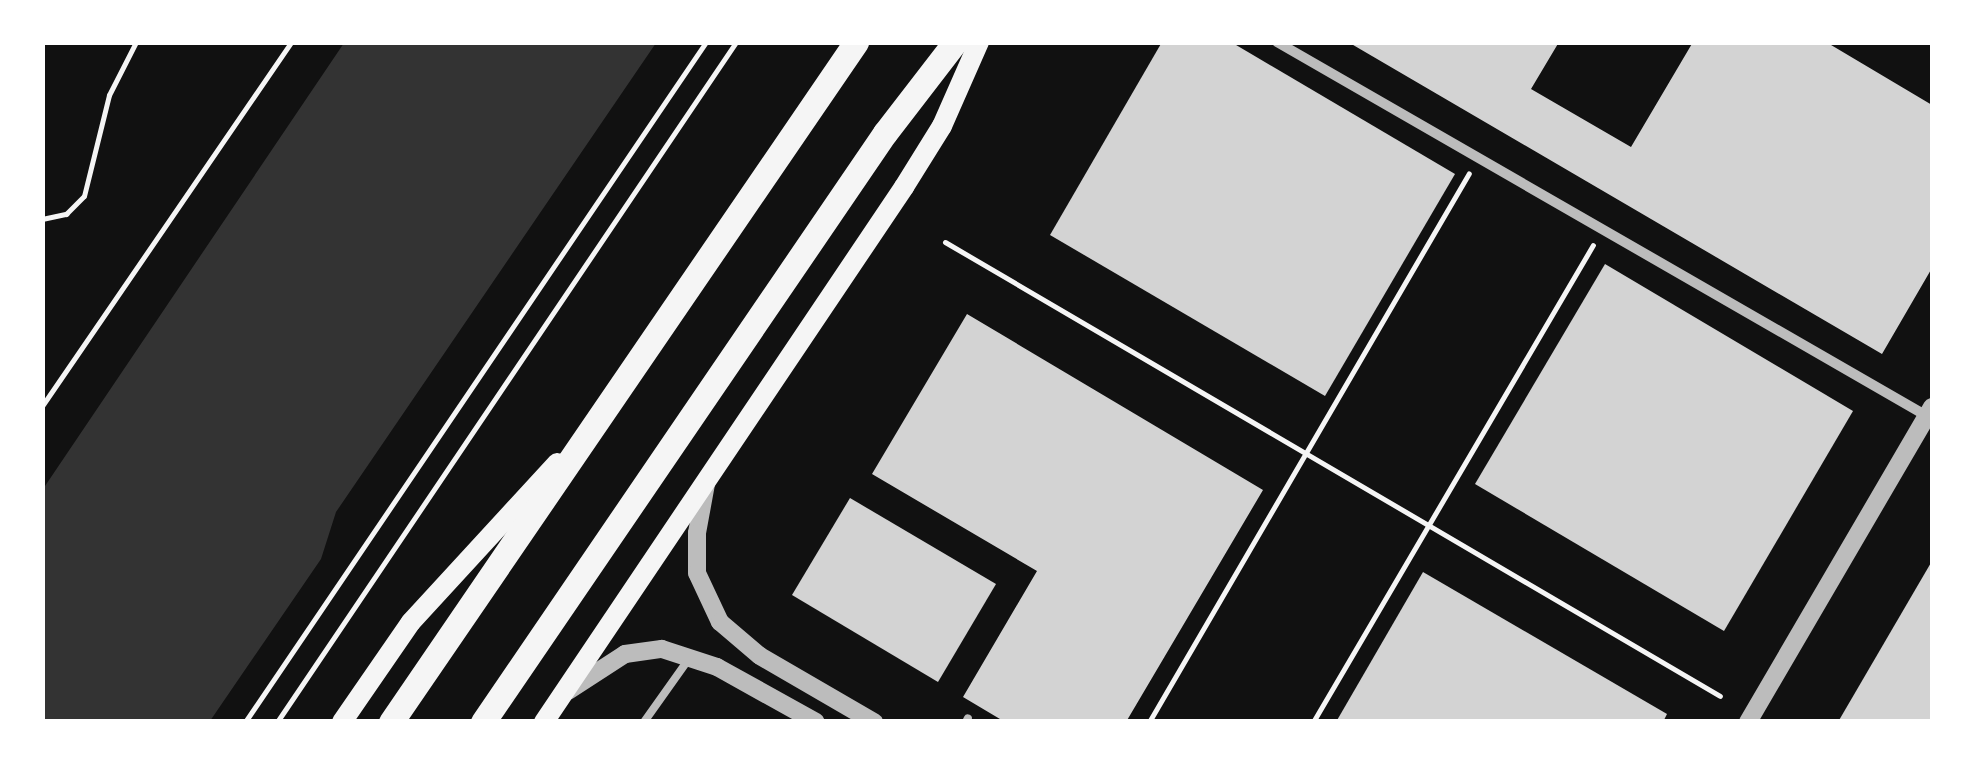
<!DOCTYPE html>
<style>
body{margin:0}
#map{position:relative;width:1975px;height:764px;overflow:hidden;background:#111;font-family:"Source Sans 3",sans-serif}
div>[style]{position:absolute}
.water>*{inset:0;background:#333}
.building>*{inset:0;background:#d3d3d3}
.path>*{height:5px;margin:-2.5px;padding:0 2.5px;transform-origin:2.5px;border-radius:2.5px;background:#f5f5f5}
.service>*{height:8px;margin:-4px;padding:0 4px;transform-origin:4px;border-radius:4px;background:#bcbcbc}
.minor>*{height:10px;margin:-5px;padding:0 5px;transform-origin:5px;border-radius:5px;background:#bcbcbc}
.tertiary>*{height:18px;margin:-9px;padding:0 9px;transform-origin:9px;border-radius:9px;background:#bcbcbc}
.secondary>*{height:20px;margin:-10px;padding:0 10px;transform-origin:10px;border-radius:10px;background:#f5f5f5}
.primary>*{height:25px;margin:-12.5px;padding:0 12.5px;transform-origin:12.5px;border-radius:12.5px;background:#f5f5f5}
span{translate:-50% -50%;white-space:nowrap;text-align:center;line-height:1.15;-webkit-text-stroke:9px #fff;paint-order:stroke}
.frame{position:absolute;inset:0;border:45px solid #fff;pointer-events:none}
</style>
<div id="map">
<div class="water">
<i style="clip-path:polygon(344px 43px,656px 43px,336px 512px,321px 559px,210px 721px,43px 721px,43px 489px)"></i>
</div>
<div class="building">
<i style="clip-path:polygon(1162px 42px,1231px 42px,1455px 174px,1325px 396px,1050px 235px)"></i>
<i style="clip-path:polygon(1348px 42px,1559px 42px,1531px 89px,1631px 147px,1693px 42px,1826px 42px,1932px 105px,1932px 268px,1882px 354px)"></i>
<i style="clip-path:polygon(1605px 264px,1853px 411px,1724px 631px,1475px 484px)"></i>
<i style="clip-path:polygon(967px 314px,1263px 490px,1126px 722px,1005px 722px,963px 697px,1037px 571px,872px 474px)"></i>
<i style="clip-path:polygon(850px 498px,996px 584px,938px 682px,792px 595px)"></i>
<i style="clip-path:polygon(1932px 561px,1932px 722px,1838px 722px)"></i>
<i style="clip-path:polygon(1423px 572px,1667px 714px,1663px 722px,1336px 722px)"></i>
</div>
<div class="path">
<i style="left:42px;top:219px;width:25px;rotate:-12deg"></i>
<i style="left:66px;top:214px;width:25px;rotate:-45deg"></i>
<i style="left:84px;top:196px;width:104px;rotate:-76.1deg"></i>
<i style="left:109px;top:95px;width:59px;rotate:-63deg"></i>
<i style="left:945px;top:242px;width:898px;rotate:30.36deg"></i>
<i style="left:42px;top:406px;width:441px;rotate:-55.6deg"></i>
<i style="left:245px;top:722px;width:822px;rotate:-55.87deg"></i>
<i style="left:277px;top:722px;width:820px;rotate:-55.98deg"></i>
<i style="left:1149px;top:722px;width:635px;rotate:-59.76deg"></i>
<i style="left:1313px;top:722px;width:553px;rotate:-59.59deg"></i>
</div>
<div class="service">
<i style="left:644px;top:722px;width:76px;rotate:-54.6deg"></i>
<i style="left:966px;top:722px;width:4px;rotate:-63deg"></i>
</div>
<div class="minor">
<i style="left:1277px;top:42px;width:750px;rotate:29.92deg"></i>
</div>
<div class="tertiary">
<i style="left:706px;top:484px;width:50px;rotate:100.4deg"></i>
<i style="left:697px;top:533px;width:40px;rotate:90deg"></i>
<i style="left:697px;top:573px;width:54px;rotate:64.9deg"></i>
<i style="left:720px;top:622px;width:52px;rotate:40.4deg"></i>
<i style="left:760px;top:656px;width:132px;rotate:30.1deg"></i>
<i style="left:568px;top:691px;width:68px;rotate:-33deg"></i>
<i style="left:625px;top:654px;width:37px;rotate:-8deg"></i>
<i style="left:662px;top:649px;width:58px;rotate:18.1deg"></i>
<i style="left:717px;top:667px;width:113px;rotate:29.1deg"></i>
<i style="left:1748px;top:722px;width:365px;rotate:-59.7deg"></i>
</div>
<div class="secondary">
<i style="left:342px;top:722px;width:121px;rotate:-55.4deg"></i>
<i style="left:411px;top:622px;width:216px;rotate:-47.4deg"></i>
<i style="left:544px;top:722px;width:645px;rotate:-56.06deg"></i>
<i style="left:904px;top:187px;width:72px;rotate:-58.1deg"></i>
<i style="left:942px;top:126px;width:92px;rotate:-66.2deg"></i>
</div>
<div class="primary">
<i style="left:391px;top:722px;width:824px;rotate:-55.63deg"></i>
<i style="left:483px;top:722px;width:713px;rotate:-55.69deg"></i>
<i style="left:885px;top:133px;width:115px;rotate:-52.4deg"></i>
</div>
<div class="frame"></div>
</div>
